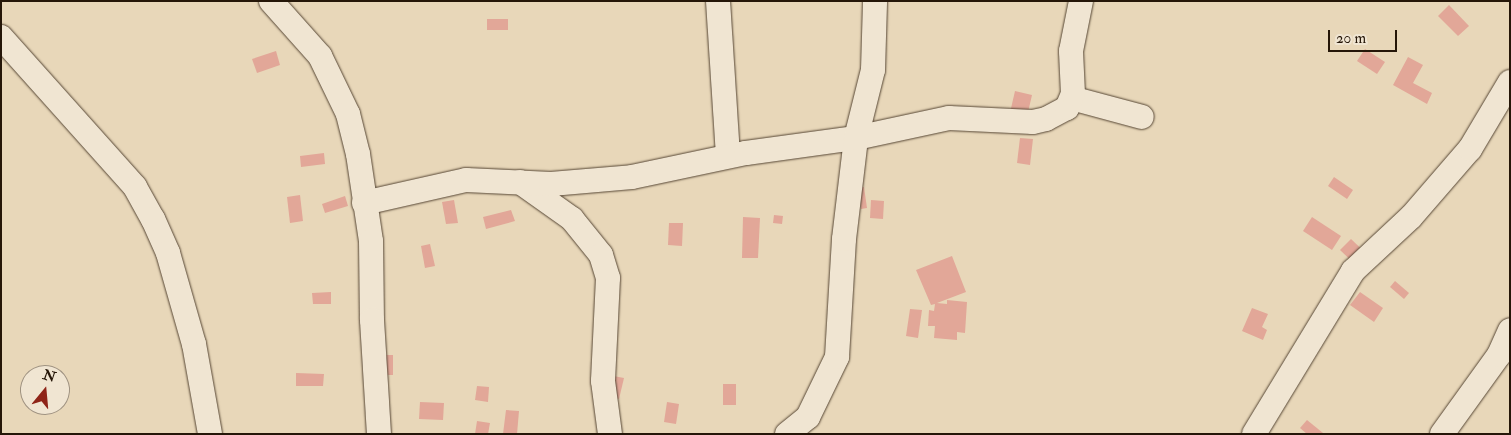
<!DOCTYPE html>
<style>
body{margin:0}
#map{position:relative;width:1511px;height:435px;overflow:hidden;background:#e8d7b9;font-family:"IM FELL Double Pica",serif}
div>[style]{position:absolute}
.building>*{inset:0;background:#e2a798}
.roads{filter:drop-shadow(0 0 1px #564634) drop-shadow(0 0 1px #564634)}
.minor>*{height:24px;margin:-12px;padding:0 12px;transform-origin:12px;border-radius:12px;background:#f0e5d2}
span{translate:-50% -50%;white-space:nowrap;text-align:center;line-height:1.15;-webkit-text-stroke:4.5px #f0e5d2;paint-order:stroke}
.frame{position:absolute;inset:0;border:2px solid #251608;pointer-events:none}
.north{position:absolute;left:20px;top:365px;width:50px;height:50px;box-sizing:border-box;background:#f0e5d2;border:1px solid #9f9281;border-radius:50%;rotate:17deg;font-size:14px;font-weight:700;line-height:20px;text-align:center;color:#251608}
.north::after{content:'';display:block;margin:auto;width:18px;height:22px;background:#8f2418;clip-path:polygon(50% 0,100% 100%,50% 72%,0 100%)}
.scale{position:absolute;left:1328px;top:30px;width:69px;height:22px;box-sizing:border-box;border:2px solid #251608;border-top:0;padding-left:6px;font-size:15px;line-height:18px;white-space:nowrap;color:#251608;-webkit-text-stroke:4px #f0e5d2;paint-order:stroke}
</style>
<div id="map">
<div class="building">
<i style="clip-path:polygon(1449px 5px,1469px 26px,1458px 36px,1438px 16px)"></i>
<i style="clip-path:polygon(487px 19px,508px 19px,508px 30px,487px 30px)"></i>
<i style="clip-path:polygon(1365px 49px,1385px 62px,1377px 74px,1357px 61px)"></i>
<i style="clip-path:polygon(276px 51px,280px 65px,257px 73px,252px 59px)"></i>
<i style="clip-path:polygon(1408px 57px,1423px 65px,1413px 83px,1432px 93px,1427px 104px,1393px 85px)"></i>
<i style="clip-path:polygon(1015px 91px,1032px 95px,1026px 121px,1009px 117px)"></i>
<i style="clip-path:polygon(1020px 138px,1033px 139px,1030px 165px,1017px 163px)"></i>
<i style="clip-path:polygon(324px 153px,325px 164px,301px 167px,300px 156px)"></i>
<i style="clip-path:polygon(1334px 177px,1353px 190px,1347px 199px,1328px 186px)"></i>
<i style="clip-path:polygon(864px 187px,867px 208px,861px 209px,857px 188px)"></i>
<i style="clip-path:polygon(300px 195px,303px 221px,290px 223px,287px 197px)"></i>
<i style="clip-path:polygon(345px 196px,348px 206px,325px 213px,322px 204px)"></i>
<i style="clip-path:polygon(454px 200px,458px 223px,446px 224px,442px 202px)"></i>
<i style="clip-path:polygon(871px 200px,884px 201px,883px 219px,870px 218px)"></i>
<i style="clip-path:polygon(511px 210px,515px 221px,486px 229px,483px 217px)"></i>
<i style="clip-path:polygon(774px 215px,783px 216px,782px 224px,773px 223px)"></i>
<i style="clip-path:polygon(743px 217px,760px 218px,758px 258px,742px 258px)"></i>
<i style="clip-path:polygon(1312px 217px,1341px 236px,1332px 250px,1303px 231px)"></i>
<i style="clip-path:polygon(669px 223px,683px 223px,682px 246px,668px 245px)"></i>
<i style="clip-path:polygon(1351px 239px,1372px 259px,1361px 270px,1340px 250px)"></i>
<i style="clip-path:polygon(430px 244px,435px 266px,425px 268px,421px 246px)"></i>
<i style="clip-path:polygon(952px 256px,966px 292px,937px 303px,947px 304px,947px 300px,967px 302px,965px 333px,957px 332px,957px 340px,934px 338px,935px 326px,928px 326px,929px 310px,934px 311px,935px 304px,931px 305px,916px 270px)"></i>
<i style="clip-path:polygon(1395px 281px,1409px 293px,1404px 299px,1390px 287px)"></i>
<i style="clip-path:polygon(331px 292px,331px 304px,313px 304px,312px 293px)"></i>
<i style="clip-path:polygon(1360px 292px,1383px 308px,1374px 322px,1350px 305px)"></i>
<i style="clip-path:polygon(1252px 308px,1268px 314px,1262px 327px,1267px 330px,1263px 340px,1242px 331px)"></i>
<i style="clip-path:polygon(910px 309px,922px 310px,918px 338px,906px 336px)"></i>
<i style="clip-path:polygon(383px 355px,393px 355px,393px 375px,383px 375px)"></i>
<i style="clip-path:polygon(296px 373px,324px 374px,323px 386px,296px 386px)"></i>
<i style="clip-path:polygon(608px 375px,624px 378px,619px 399px,603px 395px)"></i>
<i style="clip-path:polygon(723px 384px,736px 384px,736px 405px,723px 405px)"></i>
<i style="clip-path:polygon(477px 386px,489px 387px,488px 402px,475px 400px)"></i>
<i style="clip-path:polygon(420px 402px,444px 403px,443px 420px,419px 419px)"></i>
<i style="clip-path:polygon(667px 402px,679px 404px,676px 424px,664px 422px)"></i>
<i style="clip-path:polygon(506px 410px,519px 411px,517px 434px,503px 434px)"></i>
<i style="clip-path:polygon(1307px 420px,1323px 433px,1322px 434px,1307px 434px,1300px 428px)"></i>
<i style="clip-path:polygon(477px 421px,490px 423px,488px 434px,475px 434px)"></i>
</div>
<div class="roads">
<div class="minor">
<i style="left:271px;top:1px;width:74px;rotate:48.3deg"></i>
<i style="left:320px;top:56px;width:64px;rotate:64.2deg"></i>
<i style="left:348px;top:114px;width:41px;rotate:76deg"></i>
<i style="left:358px;top:154px;width:88px;rotate:81.5deg"></i>
<i style="left:371px;top:241px;width:79px;rotate:89.3deg"></i>
<i style="left:372px;top:320px;width:114px;rotate:86.5deg"></i>
<i style="left:718px;top:1px;width:155px;rotate:86.3deg"></i>
<i style="left:1px;top:37px;width:201px;rotate:48.2deg"></i>
<i style="left:135px;top:187px;width:37px;rotate:61deg"></i>
<i style="left:153px;top:219px;width:37px;rotate:66deg"></i>
<i style="left:168px;top:253px;width:95px;rotate:74.1deg"></i>
<i style="left:194px;top:344px;width:91px;rotate:79.9deg"></i>
<i style="left:1071px;top:102px;width:5px;rotate:-37deg"></i>
<i style="left:1075px;top:99px;width:69px;rotate:15deg"></i>
<i style="left:520px;top:182px;width:64px;rotate:35.4deg"></i>
<i style="left:572px;top:219px;width:46px;rotate:51.1deg"></i>
<i style="left:601px;top:255px;width:24px;rotate:73deg"></i>
<i style="left:608px;top:278px;width:103px;rotate:92.8deg"></i>
<i style="left:603px;top:381px;width:53px;rotate:82.5deg"></i>
<i style="left:364px;top:203px;width:105px;rotate:-12.7deg"></i>
<i style="left:466px;top:180px;width:85px;rotate:2.7deg"></i>
<i style="left:551px;top:184px;width:81px;rotate:-4.9deg"></i>
<i style="left:632px;top:177px;width:116px;rotate:-11.9deg"></i>
<i style="left:746px;top:153px;width:111px;rotate:-7.8deg"></i>
<i style="left:856px;top:138px;width:95px;rotate:-12.1deg"></i>
<i style="left:949px;top:118px;width:84px;rotate:2.7deg"></i>
<i style="left:1033px;top:122px;width:13px;rotate:-13deg"></i>
<i style="left:1046px;top:119px;width:24px;rotate:-28deg"></i>
<i style="left:1067px;top:108px;width:15px;rotate:-67deg"></i>
<i style="left:1073px;top:94px;width:43px;rotate:-92.7deg"></i>
<i style="left:1071px;top:51px;width:51px;rotate:-78.7deg"></i>
<i style="left:787px;top:434px;width:27px;rotate:-39deg"></i>
<i style="left:808px;top:417px;width:67px;rotate:-64.2deg"></i>
<i style="left:837px;top:357px;width:118px;rotate:-86.6deg"></i>
<i style="left:844px;top:239px;width:102px;rotate:-83.2deg"></i>
<i style="left:856px;top:138px;width:70px;rotate:-76deg"></i>
<i style="left:873px;top:70px;width:69px;rotate:-88.3deg"></i>
<i style="left:1254px;top:434px;width:191px;rotate:-58.7deg"></i>
<i style="left:1353px;top:271px;width:79px;rotate:-43deg"></i>
<i style="left:1411px;top:217px;width:90px;rotate:-49.1deg"></i>
<i style="left:1470px;top:149px;width:78px;rotate:-59.2deg"></i>
<i style="left:1442px;top:434px;width:97px;rotate:-54.2deg"></i>
<i style="left:1499px;top:355px;width:27px;rotate:-66deg"></i>
</div>
</div>
<div class="frame"></div>
<div class="north">N</div>
<div class="scale">20 m</div>
</div>
